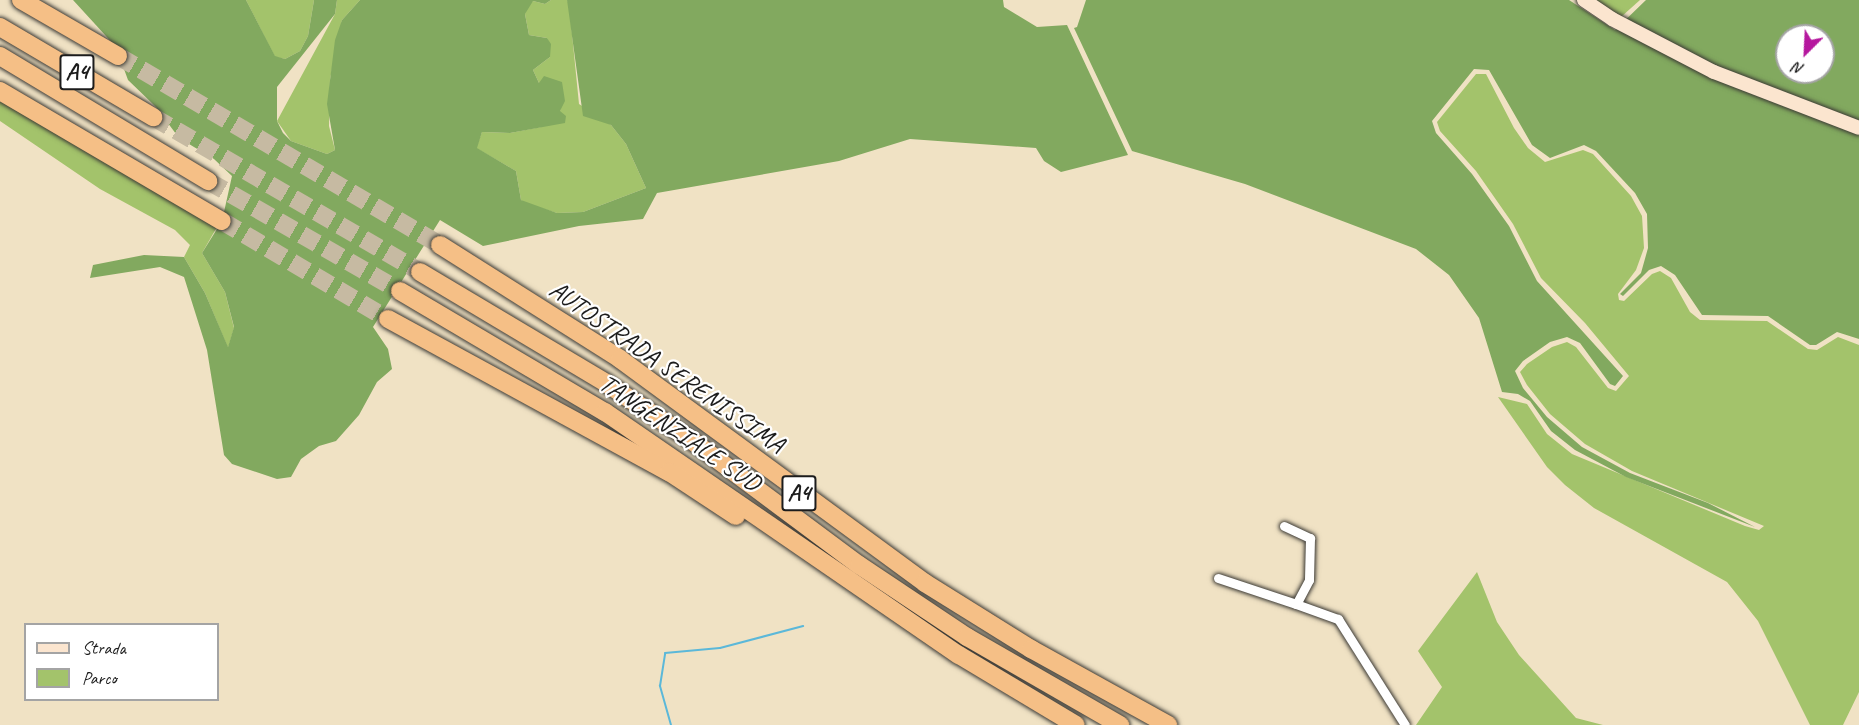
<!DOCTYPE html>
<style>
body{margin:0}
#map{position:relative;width:1859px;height:725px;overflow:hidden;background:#f0e2c4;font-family:Caveat,sans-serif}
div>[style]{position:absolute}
.green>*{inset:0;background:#a3c36b}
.forest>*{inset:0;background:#82a95f}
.stream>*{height:2px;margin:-1px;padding:0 1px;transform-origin:1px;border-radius:1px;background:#5bb8d9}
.highway-tunnel>*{height:18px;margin-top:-9px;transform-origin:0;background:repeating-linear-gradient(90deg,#c6baa2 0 18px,transparent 0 27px)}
.roads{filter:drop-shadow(0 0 2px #3c3a35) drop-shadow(0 0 2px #3c3a35)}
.street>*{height:9px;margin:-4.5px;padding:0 4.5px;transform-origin:4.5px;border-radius:4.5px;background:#fff}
.secondary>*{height:14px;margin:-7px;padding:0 7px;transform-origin:7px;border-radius:7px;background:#fbe5cf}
.highway>*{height:18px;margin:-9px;padding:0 9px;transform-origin:9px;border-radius:9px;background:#f5bf86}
span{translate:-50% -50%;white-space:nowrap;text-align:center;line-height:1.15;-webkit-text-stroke:4.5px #fff;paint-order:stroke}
.shield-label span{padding:2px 4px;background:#fff;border:2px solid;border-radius:4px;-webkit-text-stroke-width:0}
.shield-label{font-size:24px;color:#1c1c1c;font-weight:700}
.street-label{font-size:26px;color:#1c1c1c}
.legend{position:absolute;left:24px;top:623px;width:195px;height:78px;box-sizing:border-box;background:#fff;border:2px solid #a4a4a4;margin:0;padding:8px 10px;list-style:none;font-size:18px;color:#1c1c1c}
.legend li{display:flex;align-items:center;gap:12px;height:30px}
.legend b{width:30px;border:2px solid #a4a4a4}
.north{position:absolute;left:1775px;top:24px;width:60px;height:60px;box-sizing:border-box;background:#fff;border:2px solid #a4a4a4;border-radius:50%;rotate:204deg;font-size:16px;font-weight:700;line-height:24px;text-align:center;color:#1c1c1c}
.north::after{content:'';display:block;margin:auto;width:21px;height:27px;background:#b5179e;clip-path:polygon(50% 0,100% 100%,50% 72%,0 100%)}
</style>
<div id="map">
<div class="green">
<i style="clip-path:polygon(246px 0,314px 0,308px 36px,300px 51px,285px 59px,275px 57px)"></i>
<i style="clip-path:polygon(337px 0,360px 0,342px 20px,330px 79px,329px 126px,335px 150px,327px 154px,291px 141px,277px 121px,335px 14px)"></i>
<i style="clip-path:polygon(551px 0,567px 0,569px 4px,579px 104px,611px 125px,626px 144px,646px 188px,583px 212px,557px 213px,527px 204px,521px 200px,516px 171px,476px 148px,482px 132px,510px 133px,541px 127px,560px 111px,563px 94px,539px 83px,533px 70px,550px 57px,547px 38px,529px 35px,525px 14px,527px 4px,533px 1px,545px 4px)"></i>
<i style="clip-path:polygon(1595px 0,1640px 0,1621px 17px)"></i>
<i style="clip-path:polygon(1476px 74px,1486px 74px,1514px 128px,1528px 148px,1545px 162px,1583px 150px,1593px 154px,1631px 196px,1642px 216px,1644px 248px,1636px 270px,1618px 294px,1619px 300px,1624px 301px,1652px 274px,1660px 271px,1671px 278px,1690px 312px,1700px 320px,1767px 321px,1808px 349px,1817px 350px,1838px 337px,1859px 345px,1859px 692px,1843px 725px,1810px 725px,1758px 621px,1727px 582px,1594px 508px,1565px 485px,1547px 467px,1498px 397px,1527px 404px,1547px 434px,1572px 454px,1745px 526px,1759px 530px,1764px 526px,1632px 471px,1585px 444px,1550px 414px,1527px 385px,1520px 372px,1527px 364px,1552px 347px,1567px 342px,1576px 347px,1608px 388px,1616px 391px,1629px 376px,1585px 323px,1541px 278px,1513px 224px,1476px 171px,1440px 131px,1437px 122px)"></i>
<i style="clip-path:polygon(0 101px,217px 227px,202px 253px,225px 292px,234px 328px,228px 348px,205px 293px,184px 257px,190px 245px,175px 230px,100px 189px,0 121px)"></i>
<i style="clip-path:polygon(1477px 572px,1497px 622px,1519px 655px,1576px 718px,1603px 725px,1416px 725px,1442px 687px,1418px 651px)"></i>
</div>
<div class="forest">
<i style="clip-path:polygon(73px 0,246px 0,275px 56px,285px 59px,300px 51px,308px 36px,314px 0,337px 0,335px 14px,277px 87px,277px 121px,283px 133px,291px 141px,327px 154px,335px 150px,327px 104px,335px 40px,342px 20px,360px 0,551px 0,545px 4px,533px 1px,525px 14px,529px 35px,547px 38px,551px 44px,550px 57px,533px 70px,539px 83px,544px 76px,562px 82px,565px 101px,560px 111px,566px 116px,565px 123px,510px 133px,482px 132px,477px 148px,516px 171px,521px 200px,557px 213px,583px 212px,646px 188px,626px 144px,611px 125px,583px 116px,567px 0,1003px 0,1004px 7px,1037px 27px,1067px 25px,1128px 155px,1061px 172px,1044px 161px,1036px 148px,910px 139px,839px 161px,657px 193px,643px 219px,579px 226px,483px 246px,440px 220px,373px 327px,388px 349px,392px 369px,377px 382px,359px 415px,336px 441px,319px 446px,301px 459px,291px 477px,277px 479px,232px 464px,224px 455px,207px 350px,184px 277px,160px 267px,90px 278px,93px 265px,144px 255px,184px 257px,205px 293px,228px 347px,234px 327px,225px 292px,202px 253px,222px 221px,232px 176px,214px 159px,179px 138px,156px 107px,128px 80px,116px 47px)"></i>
<i style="clip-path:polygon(evenodd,1086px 0,1569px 0,1615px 30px,1646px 0,1859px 0,1859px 339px,1837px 332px,1816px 345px,1810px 345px,1768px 316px,1702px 315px,1675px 275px,1661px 266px,1649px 270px,1623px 296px,1620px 294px,1641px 273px,1648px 248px,1647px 214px,1635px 193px,1596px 151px,1584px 145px,1550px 158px,1532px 145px,1489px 70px,1474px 69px,1432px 121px,1436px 133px,1472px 174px,1509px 226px,1537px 281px,1623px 376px,1615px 386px,1610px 384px,1580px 343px,1567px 337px,1550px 342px,1523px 361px,1515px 371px,1523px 388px,1547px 417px,1582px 447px,1630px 473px,1708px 503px,1755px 527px,1626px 477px,1575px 450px,1551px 431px,1530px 401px,1518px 394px,1502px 392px,1479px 318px,1449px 275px,1416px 249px,1245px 184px,1132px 151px,1074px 28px,1077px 27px,1086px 0,1787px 36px,1823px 36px,1823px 72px,1787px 72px,1787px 36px)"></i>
</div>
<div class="stream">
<i style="left:671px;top:725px;width:41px;rotate:-105.8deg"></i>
<i style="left:660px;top:686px;width:33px;rotate:-81deg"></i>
<i style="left:665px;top:653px;width:55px;rotate:-5.2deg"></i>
<i style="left:720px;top:648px;width:86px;rotate:-14.8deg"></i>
</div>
<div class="highway-tunnel">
<i style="left:118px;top:56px;width:373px;rotate:30.4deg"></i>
<i style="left:153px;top:117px;width:309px;rotate:30.1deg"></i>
<i style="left:208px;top:181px;width:221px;rotate:29.8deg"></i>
<i style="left:222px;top:221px;width:193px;rotate:30.6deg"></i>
</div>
<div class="roads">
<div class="street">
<i style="left:1284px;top:526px;width:29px;rotate:25deg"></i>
<i style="left:1310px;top:538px;width:42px;rotate:91.4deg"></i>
<i style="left:1309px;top:580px;width:27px;rotate:118deg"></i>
<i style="left:1296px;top:604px;width:45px;rotate:19.7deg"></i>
<i style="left:1338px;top:619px;width:125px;rotate:57.7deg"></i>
<i style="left:1218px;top:578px;width:82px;rotate:18.4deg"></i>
</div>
<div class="secondary">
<i style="left:1584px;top:0;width:34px;rotate:34deg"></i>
<i style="left:1612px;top:19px;width:115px;rotate:27.5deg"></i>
<i style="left:1714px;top:72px;width:155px;rotate:21.1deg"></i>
</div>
<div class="highway">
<i style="left:21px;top:0;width:112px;rotate:30deg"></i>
<i style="left:0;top:27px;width:178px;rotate:30.5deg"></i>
<i style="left:0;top:56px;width:243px;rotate:31deg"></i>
<i style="left:0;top:91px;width:257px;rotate:30.4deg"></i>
<i style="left:440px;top:245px;width:213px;rotate:32.3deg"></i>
<i style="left:620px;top:359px;width:378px;rotate:36.3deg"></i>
<i style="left:925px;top:583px;width:125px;rotate:31.9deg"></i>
<i style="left:1031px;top:649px;width:157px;rotate:29deg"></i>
<i style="left:420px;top:272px;width:217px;rotate:30.8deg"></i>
<i style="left:606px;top:383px;width:102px;rotate:33.8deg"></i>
<i style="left:691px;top:440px;width:209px;rotate:36.7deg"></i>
<i style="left:859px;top:565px;width:130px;rotate:33.7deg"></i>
<i style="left:967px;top:637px;width:177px;rotate:29.9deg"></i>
<i style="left:400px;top:291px;width:238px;rotate:30.6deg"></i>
<i style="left:605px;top:412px;width:429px;rotate:34.5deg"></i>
<i style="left:959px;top:655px;width:136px;rotate:30.9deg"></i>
<i style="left:388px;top:319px;width:320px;rotate:28.6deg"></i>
<i style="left:669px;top:472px;width:80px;rotate:33.3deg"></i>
</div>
</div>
<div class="shield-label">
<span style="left:77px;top:72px">A4</span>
<span style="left:799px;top:493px">A4</span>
</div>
<div class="street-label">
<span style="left:667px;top:367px;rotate:35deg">AUTOSTRADA SERENISSIMA</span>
<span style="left:680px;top:433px;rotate:34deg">TANGENZIALE SUD</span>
</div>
<ul class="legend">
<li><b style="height:8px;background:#fbe5cf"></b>Strada</li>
<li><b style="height:16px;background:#a3c36b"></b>Parco</li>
</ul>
<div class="north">N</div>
</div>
